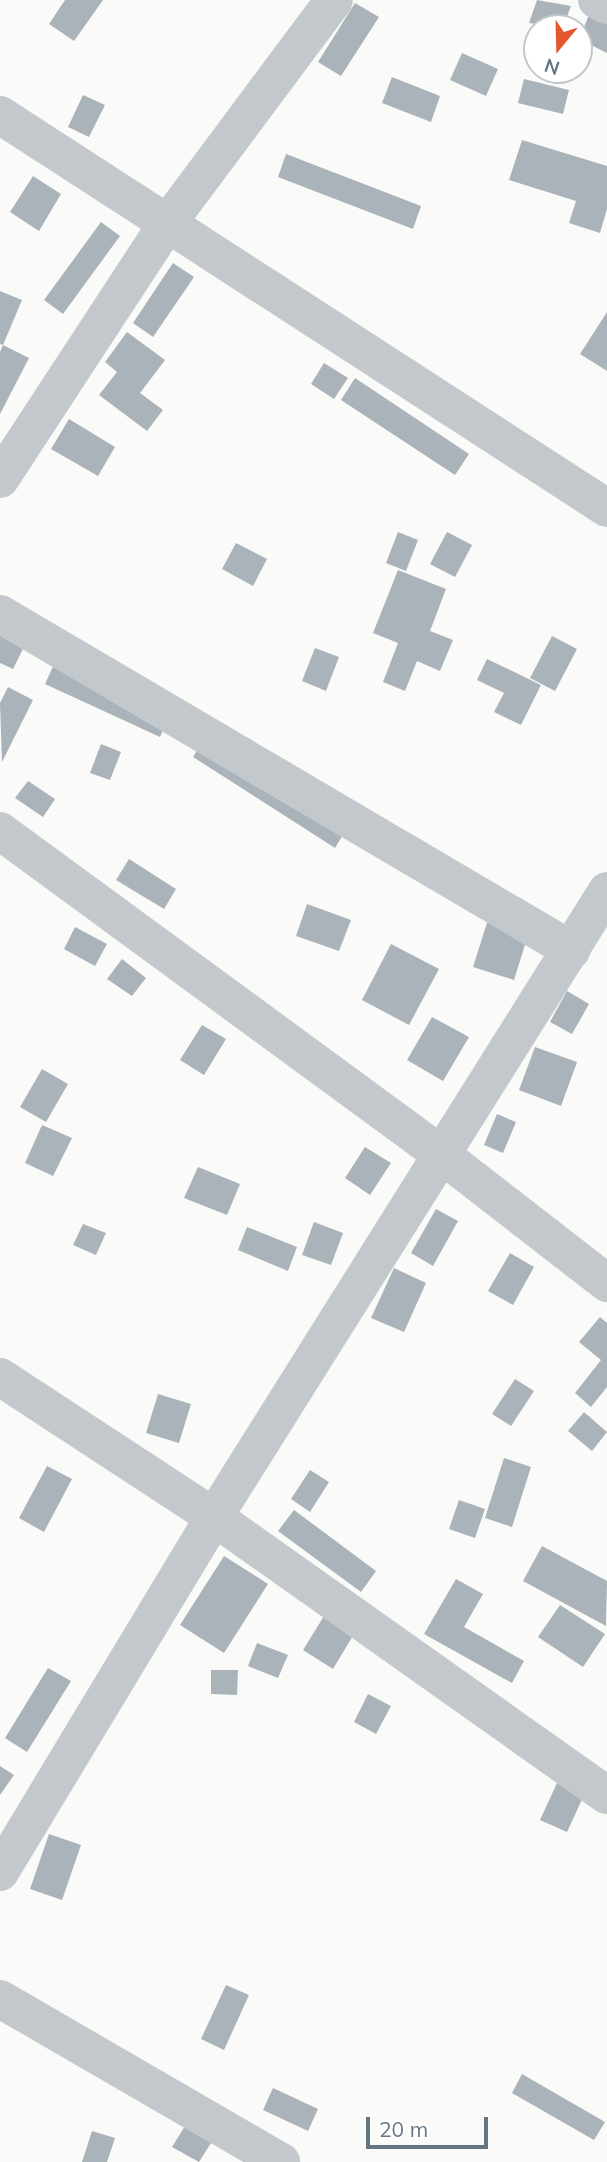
<!DOCTYPE html>
<style>
body{margin:0}
#map{position:relative;width:607px;height:2162px;overflow:hidden;background:#fafaf8;font-family:Mulish,sans-serif}
div>[style]{position:absolute}
.building>*{inset:0;background:#aab3b9}
.minor>*{height:38px;margin:-19px;padding:0 19px;transform-origin:19px;border-radius:19px;background:#c3c8cc}
span{translate:-50% -50%;white-space:nowrap;text-align:center;line-height:1.15;-webkit-text-stroke:7px #fff;paint-order:stroke}
.north{position:absolute;left:523px;top:14px;width:70px;height:70px;box-sizing:border-box;background:#fff;border:2px solid #c1c8cd;border-radius:50%;rotate:199deg;font-size:19px;font-weight:700;line-height:28px;text-align:center;color:#657683}
.north::after{content:'';display:block;margin:auto;width:24px;height:32px;background:#e4572e;clip-path:polygon(50% 0,100% 100%,50% 72%,0 100%)}
.scale{position:absolute;left:366px;top:2117px;width:122px;height:32px;box-sizing:border-box;border:4px solid #657683;border-top:0;padding-left:9px;font-size:21px;line-height:24px;white-space:nowrap;color:#657683;-webkit-text-stroke:5px #fff;paint-order:stroke}
</style>
<div id="map">
<div class="building">
<i style="clip-path:polygon(65px 0,103px 0,74px 41px,49px 24px)"></i>
<i style="clip-path:polygon(537px 0,571px 6px,563px 28px,529px 23px)"></i>
<i style="clip-path:polygon(355px 3px,379px 17px,341px 76px,318px 62px)"></i>
<i style="clip-path:polygon(589px 15px,607px 24px,607px 53px,579px 39px)"></i>
<i style="clip-path:polygon(462px 53px,498px 69px,486px 96px,450px 80px)"></i>
<i style="clip-path:polygon(392px 77px,440px 96px,431px 122px,382px 103px)"></i>
<i style="clip-path:polygon(524px 79px,569px 90px,563px 114px,518px 103px)"></i>
<i style="clip-path:polygon(83px 95px,105px 105px,89px 137px,68px 127px)"></i>
<i style="clip-path:polygon(522px 140px,607px 166px,607px 209px,600px 233px,569px 223px,576px 201px,509px 180px)"></i>
<i style="clip-path:polygon(286px 154px,421px 206px,413px 229px,278px 177px)"></i>
<i style="clip-path:polygon(33px 176px,61px 194px,39px 231px,10px 212px)"></i>
<i style="clip-path:polygon(101px 222px,120px 236px,63px 314px,44px 300px)"></i>
<i style="clip-path:polygon(173px 263px,194px 277px,153px 337px,133px 323px)"></i>
<i style="clip-path:polygon(0 291px,22px 300px,3px 345px,0 344px)"></i>
<i style="clip-path:polygon(607px 312px,607px 371px,580px 354px)"></i>
<i style="clip-path:polygon(127px 332px,165px 360px,140px 393px,163px 410px,147px 431px,99px 395px,117px 372px,105px 362px)"></i>
<i style="clip-path:polygon(3px 345px,29px 358px,0 414px,0 352px)"></i>
<i style="clip-path:polygon(324px 363px,348px 378px,334px 399px,311px 384px)"></i>
<i style="clip-path:polygon(355px 378px,469px 454px,455px 475px,341px 400px)"></i>
<i style="clip-path:polygon(69px 419px,115px 447px,98px 476px,51px 449px)"></i>
<i style="clip-path:polygon(398px 532px,418px 540px,406px 571px,386px 563px)"></i>
<i style="clip-path:polygon(447px 532px,472px 545px,455px 577px,430px 564px)"></i>
<i style="clip-path:polygon(236px 543px,267px 559px,253px 586px,222px 569px)"></i>
<i style="clip-path:polygon(398px 570px,446px 589px,430px 631px,453px 640px,440px 671px,417px 661px,405px 691px,383px 682px,398px 643px,373px 633px)"></i>
<i style="clip-path:polygon(0 613px,33px 629px,13px 669px,0 663px)"></i>
<i style="clip-path:polygon(552px 636px,577px 649px,555px 691px,530px 678px)"></i>
<i style="clip-path:polygon(315px 648px,339px 657px,326px 691px,302px 681px)"></i>
<i style="clip-path:polygon(487px 659px,541px 685px,521px 725px,494px 712px,504px 693px,477px 680px)"></i>
<i style="clip-path:polygon(56px 660px,171px 713px,160px 737px,45px 684px)"></i>
<i style="clip-path:polygon(8px 687px,33px 700px,2px 762px,0 703px)"></i>
<i style="clip-path:polygon(207px 735px,349px 825px,335px 848px,193px 757px)"></i>
<i style="clip-path:polygon(101px 744px,121px 752px,110px 780px,90px 773px)"></i>
<i style="clip-path:polygon(28px 781px,55px 799px,43px 817px,15px 798px)"></i>
<i style="clip-path:polygon(129px 859px,176px 889px,164px 909px,116px 880px)"></i>
<i style="clip-path:polygon(307px 904px,351px 920px,339px 951px,296px 936px)"></i>
<i style="clip-path:polygon(492px 907px,533px 919px,514px 980px,473px 967px)"></i>
<i style="clip-path:polygon(75px 927px,107px 944px,95px 966px,64px 949px)"></i>
<i style="clip-path:polygon(391px 944px,439px 969px,409px 1025px,362px 1000px)"></i>
<i style="clip-path:polygon(122px 959px,146px 978px,132px 996px,107px 979px)"></i>
<i style="clip-path:polygon(567px 991px,589px 1004px,572px 1034px,550px 1022px)"></i>
<i style="clip-path:polygon(432px 1017px,469px 1037px,443px 1081px,407px 1060px)"></i>
<i style="clip-path:polygon(202px 1025px,226px 1039px,204px 1075px,180px 1060px)"></i>
<i style="clip-path:polygon(535px 1047px,577px 1062px,561px 1106px,519px 1090px)"></i>
<i style="clip-path:polygon(42px 1069px,68px 1084px,46px 1122px,20px 1107px)"></i>
<i style="clip-path:polygon(497px 1114px,516px 1122px,503px 1153px,484px 1145px)"></i>
<i style="clip-path:polygon(42px 1125px,72px 1138px,53px 1176px,25px 1163px)"></i>
<i style="clip-path:polygon(365px 1147px,391px 1163px,370px 1195px,345px 1178px)"></i>
<i style="clip-path:polygon(198px 1167px,240px 1184px,227px 1215px,184px 1198px)"></i>
<i style="clip-path:polygon(436px 1209px,458px 1221px,433px 1266px,411px 1253px)"></i>
<i style="clip-path:polygon(314px 1222px,343px 1233px,331px 1265px,302px 1255px)"></i>
<i style="clip-path:polygon(83px 1224px,106px 1233px,96px 1255px,73px 1245px)"></i>
<i style="clip-path:polygon(247px 1227px,297px 1247px,288px 1271px,238px 1250px)"></i>
<i style="clip-path:polygon(510px 1253px,534px 1267px,513px 1305px,488px 1291px)"></i>
<i style="clip-path:polygon(394px 1268px,426px 1283px,404px 1332px,371px 1318px)"></i>
<i style="clip-path:polygon(600px 1317px,607px 1323px,607px 1387px,591px 1407px,575px 1393px,601px 1360px,579px 1342px)"></i>
<i style="clip-path:polygon(515px 1379px,534px 1391px,511px 1426px,492px 1414px)"></i>
<i style="clip-path:polygon(158px 1394px,191px 1404px,179px 1443px,146px 1433px)"></i>
<i style="clip-path:polygon(584px 1412px,607px 1432px,592px 1451px,568px 1431px)"></i>
<i style="clip-path:polygon(504px 1458px,531px 1467px,512px 1527px,485px 1518px)"></i>
<i style="clip-path:polygon(47px 1466px,72px 1479px,44px 1532px,19px 1518px)"></i>
<i style="clip-path:polygon(310px 1470px,329px 1482px,310px 1512px,291px 1499px)"></i>
<i style="clip-path:polygon(459px 1500px,485px 1509px,475px 1538px,449px 1529px)"></i>
<i style="clip-path:polygon(294px 1510px,376px 1571px,361px 1592px,278px 1531px)"></i>
<i style="clip-path:polygon(542px 1546px,607px 1581px,606px 1626px,523px 1581px)"></i>
<i style="clip-path:polygon(224px 1556px,268px 1584px,224px 1653px,180px 1625px)"></i>
<i style="clip-path:polygon(456px 1579px,483px 1594px,464px 1627px,524px 1661px,512px 1683px,424px 1634px)"></i>
<i style="clip-path:polygon(560px 1605px,605px 1634px,583px 1667px,538px 1637px)"></i>
<i style="clip-path:polygon(324px 1616px,354px 1634px,333px 1669px,303px 1650px)"></i>
<i style="clip-path:polygon(257px 1643px,288px 1655px,278px 1678px,248px 1666px)"></i>
<i style="clip-path:polygon(48px 1668px,71px 1681px,27px 1752px,5px 1738px)"></i>
<i style="clip-path:polygon(211px 1670px,238px 1670px,237px 1695px,211px 1694px)"></i>
<i style="clip-path:polygon(368px 1694px,391px 1706px,376px 1734px,354px 1722px)"></i>
<i style="clip-path:polygon(0 1766px,14px 1775px,0 1795px)"></i>
<i style="clip-path:polygon(557px 1783px,584px 1795px,567px 1832px,540px 1820px)"></i>
<i style="clip-path:polygon(49px 1834px,81px 1845px,62px 1900px,30px 1889px)"></i>
<i style="clip-path:polygon(226px 1985px,249px 1995px,224px 2050px,201px 2039px)"></i>
<i style="clip-path:polygon(522px 2074px,605px 2122px,594px 2140px,512px 2093px)"></i>
<i style="clip-path:polygon(273px 2088px,318px 2109px,308px 2131px,263px 2110px)"></i>
<i style="clip-path:polygon(185px 2126px,211px 2143px,199px 2162px,172px 2147px)"></i>
<i style="clip-path:polygon(92px 2131px,115px 2138px,107px 2162px,82px 2162px)"></i>
</div>
<div class="minor">
<i style="left:597px;top:0;width:11px;rotate:27deg"></i>
<i style="left:0;top:115px;width:723px;rotate:32.92deg"></i>
<i style="left:0;top:479px;width:305px;rotate:-56.8deg"></i>
<i style="left:167px;top:224px;width:279px;rotate:-53.3deg"></i>
<i style="left:0;top:614px;width:663px;rotate:30.47deg"></i>
<i style="left:0;top:831px;width:548px;rotate:36.24deg"></i>
<i style="left:442px;top:1155px;width:209px;rotate:37.8deg"></i>
<i style="left:0;top:1377px;width:256px;rotate:33.2deg"></i>
<i style="left:214px;top:1517px;width:481px;rotate:35.3deg"></i>
<i style="left:0;top:1872px;width:415px;rotate:-58.9deg"></i>
<i style="left:214px;top:1517px;width:739px;rotate:-57.88deg"></i>
<i style="left:0;top:1999px;width:325px;rotate:30.1deg"></i>
</div>
<div class="north">N</div>
<div class="scale">20 m</div>
</div>
